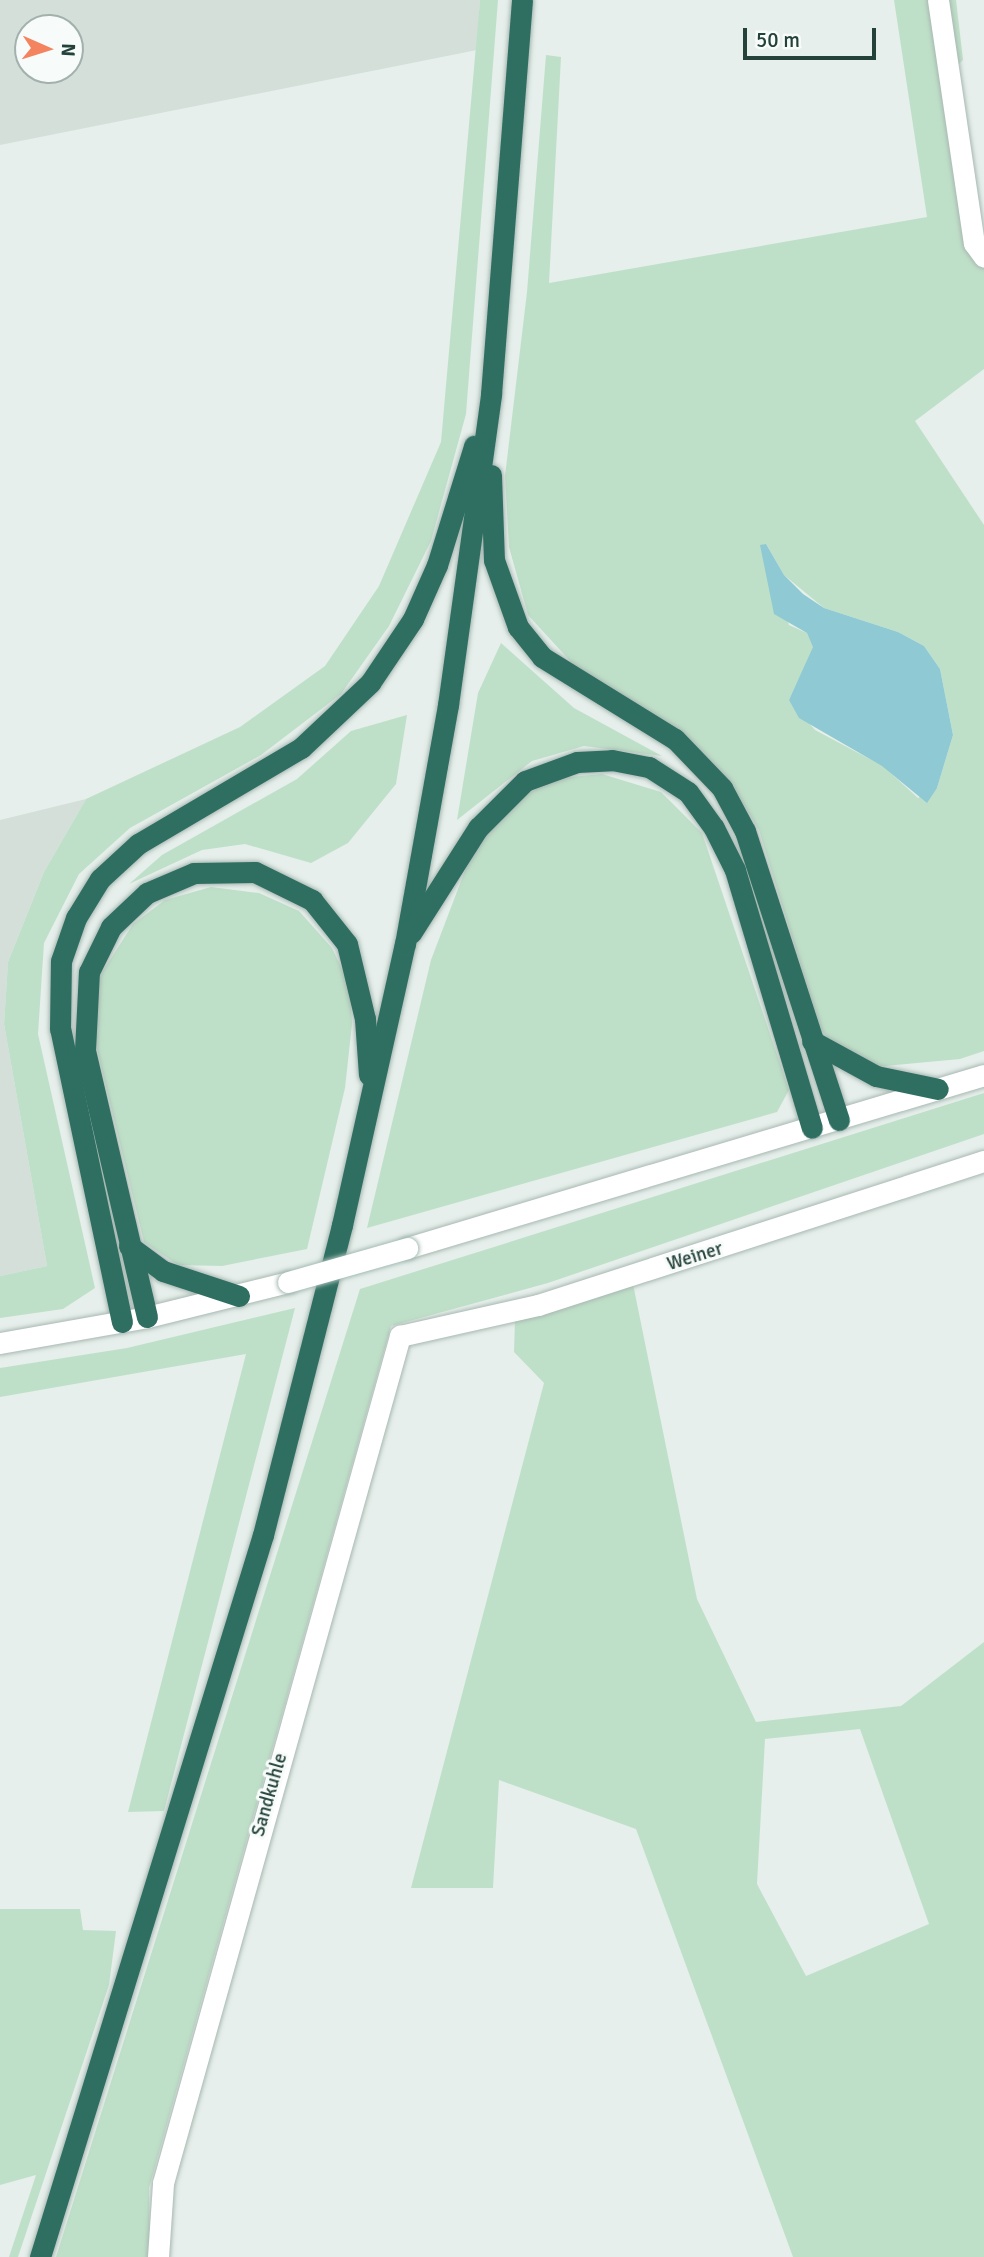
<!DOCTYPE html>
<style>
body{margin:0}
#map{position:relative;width:984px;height:2257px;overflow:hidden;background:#e6efeb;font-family:Signika,sans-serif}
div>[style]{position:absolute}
.built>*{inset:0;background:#d4dfda}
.green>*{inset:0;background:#bfe0c8}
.water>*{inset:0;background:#8ec9d4}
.roads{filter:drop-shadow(0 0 2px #a8b8b2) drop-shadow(0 0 2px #a8b8b2)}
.street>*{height:21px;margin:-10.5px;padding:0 10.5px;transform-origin:10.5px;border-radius:10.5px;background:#fff}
.secondary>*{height:21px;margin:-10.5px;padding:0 10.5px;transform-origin:10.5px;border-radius:10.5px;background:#fff}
.highway>*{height:21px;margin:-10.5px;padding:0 10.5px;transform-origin:10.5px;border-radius:10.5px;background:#2f6f62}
.bridges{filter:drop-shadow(0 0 2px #a4bbb3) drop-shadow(0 0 2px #a4bbb3)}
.secondary-bridge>*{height:21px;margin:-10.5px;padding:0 10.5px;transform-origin:10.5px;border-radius:10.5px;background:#fff}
span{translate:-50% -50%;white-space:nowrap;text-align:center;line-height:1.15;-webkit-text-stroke:6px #f7fbf9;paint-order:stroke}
.street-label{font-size:19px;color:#24423a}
.north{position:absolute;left:14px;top:14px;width:70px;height:70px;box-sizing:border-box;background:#f7fbf9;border:2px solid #a3b1ad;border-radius:50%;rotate:93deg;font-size:19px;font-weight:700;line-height:28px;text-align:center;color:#24423a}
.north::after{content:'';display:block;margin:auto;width:24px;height:32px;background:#f4845f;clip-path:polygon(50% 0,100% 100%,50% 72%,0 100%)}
.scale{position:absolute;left:743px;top:28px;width:133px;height:32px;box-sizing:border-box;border:4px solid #24423a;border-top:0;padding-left:9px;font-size:21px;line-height:24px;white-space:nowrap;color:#24423a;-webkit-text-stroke:5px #f7fbf9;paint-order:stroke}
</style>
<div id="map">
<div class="built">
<i style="clip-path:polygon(evenodd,0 0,480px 0,477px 50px,0 145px,0 0,70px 28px,70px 70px,28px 70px,28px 28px,70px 28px)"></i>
<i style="clip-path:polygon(86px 799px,44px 872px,8px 962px,4px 1024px,47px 1266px,0 1276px,0 820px)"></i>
</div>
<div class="green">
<i style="clip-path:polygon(480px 0,498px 0,466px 414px,431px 541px,389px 626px,341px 694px,261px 755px,130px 828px,79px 874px,44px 943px,38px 1034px,95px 1288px,63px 1309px,0 1318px,0 1276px,47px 1266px,4px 1024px,8px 962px,44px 872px,86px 799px,240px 727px,325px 666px,379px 586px,441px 442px)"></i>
<i style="clip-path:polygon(evenodd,894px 0,956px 0,963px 60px,955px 68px,984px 262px,984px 369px,915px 421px,984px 525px,984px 1051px,960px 1059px,874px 1067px,841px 1055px,820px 1028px,759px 830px,730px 782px,583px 675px,528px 615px,509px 547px,505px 476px,527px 292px,546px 55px,561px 57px,549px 283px,927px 217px,894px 0,766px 544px,784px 575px,824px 608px,898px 632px,924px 646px,940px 669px,953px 735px,937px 788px,918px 798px,883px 766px,815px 730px,789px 700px,814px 647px,807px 633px,789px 625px,766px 544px)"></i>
<i style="clip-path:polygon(501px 643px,574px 708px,662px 756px,584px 746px,532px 761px,457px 820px,478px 693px)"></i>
<i style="clip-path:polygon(407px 715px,396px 784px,348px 843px,311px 863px,245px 844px,202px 850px,129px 884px,162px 855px,297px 779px,351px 731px)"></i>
<i style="clip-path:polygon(602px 774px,661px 792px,702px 833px,789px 1090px,777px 1112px,367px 1228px,431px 960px,466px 868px,485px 833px,538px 780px)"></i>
<i style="clip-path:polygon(211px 887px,259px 893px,299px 911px,332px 948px,350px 986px,352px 1024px,345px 1088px,307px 1249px,222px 1266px,178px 1265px,144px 1242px,95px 1041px,97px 980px,133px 924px,165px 900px)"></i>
<i style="clip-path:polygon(984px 1093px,984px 1134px,548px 1283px,391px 1326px,149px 2188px,150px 2257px,56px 2257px,360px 1289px)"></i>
<i style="clip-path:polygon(evenodd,633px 1284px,697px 1599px,756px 1722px,901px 1706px,984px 1642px,984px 2257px,793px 2257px,636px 1829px,499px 1780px,493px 1888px,411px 1888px,544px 1383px,514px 1352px,515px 1320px,633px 1284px,860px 1729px,929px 1924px,806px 1976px,757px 1884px,765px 1739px,860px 1729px)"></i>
<i style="clip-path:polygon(295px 1308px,164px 1811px,128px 1812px,246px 1354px,0 1397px,0 1368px,127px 1348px)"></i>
<i style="clip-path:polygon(0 1909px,80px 1909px,83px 1930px,116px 1931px,109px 1985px,18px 2257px,9px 2257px,36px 2175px,0 2185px)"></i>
</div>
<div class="water">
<i style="clip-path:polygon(766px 544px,784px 575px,803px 594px,824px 608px,898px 632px,924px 646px,940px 669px,953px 735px,937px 788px,927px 803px,882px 766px,799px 718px,789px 700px,813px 647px,807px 633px,774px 614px,760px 545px)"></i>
</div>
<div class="roads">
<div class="street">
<i style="left:938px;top:0;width:246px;rotate:81.6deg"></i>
<i style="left:974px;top:243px;width:17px;rotate:54deg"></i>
<i style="left:158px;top:2257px;width:74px;rotate:-86.1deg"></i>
<i style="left:163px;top:2183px;width:880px;rotate:-74.37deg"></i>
<i style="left:400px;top:1336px;width:141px;rotate:-12.7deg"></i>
<i style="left:538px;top:1305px;width:469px;rotate:-17.9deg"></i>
</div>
<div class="secondary">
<i style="left:407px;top:1248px;width:602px;rotate:-16.69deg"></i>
<i style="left:0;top:1343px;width:149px;rotate:-10deg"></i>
<i style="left:147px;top:1317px;width:145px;rotate:-13.9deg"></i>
</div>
<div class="highway">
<i style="left:491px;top:475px;width:85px;rotate:88deg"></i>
<i style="left:494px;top:560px;width:71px;rotate:70.3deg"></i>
<i style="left:518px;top:627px;width:38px;rotate:51deg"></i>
<i style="left:542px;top:657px;width:156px;rotate:31.7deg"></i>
<i style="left:675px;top:739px;width:68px;rotate:46.2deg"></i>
<i style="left:722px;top:788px;width:49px;rotate:61.9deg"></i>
<i style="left:745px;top:831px;width:304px;rotate:72deg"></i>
<i style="left:411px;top:933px;width:125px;rotate:-57.5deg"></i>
<i style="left:478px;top:828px;width:66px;rotate:-45deg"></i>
<i style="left:525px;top:781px;width:55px;rotate:-20.1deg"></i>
<i style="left:577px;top:762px;width:35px;rotate:-3deg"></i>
<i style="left:612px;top:760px;width:38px;rotate:11deg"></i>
<i style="left:649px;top:767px;width:46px;rotate:32.7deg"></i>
<i style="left:688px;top:792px;width:44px;rotate:54.2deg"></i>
<i style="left:714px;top:828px;width:47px;rotate:63.4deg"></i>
<i style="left:735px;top:870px;width:269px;rotate:73.4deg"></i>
<i style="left:812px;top:1041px;width:73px;rotate:28.7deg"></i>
<i style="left:876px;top:1076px;width:63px;rotate:11.8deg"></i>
<i style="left:129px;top:1246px;width:42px;rotate:36.3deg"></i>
<i style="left:163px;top:1271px;width:80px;rotate:18.2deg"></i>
<i style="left:147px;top:1317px;width:274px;rotate:-103.1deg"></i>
<i style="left:85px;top:1050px;width:78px;rotate:-87.1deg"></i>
<i style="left:89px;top:972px;width:50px;rotate:-63.9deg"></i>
<i style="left:111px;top:927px;width:50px;rotate:-43.4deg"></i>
<i style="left:147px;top:893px;width:51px;rotate:-23.1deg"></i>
<i style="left:194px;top:873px;width:61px;rotate:-0.9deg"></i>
<i style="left:255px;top:872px;width:64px;rotate:26.2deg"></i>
<i style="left:312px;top:900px;width:56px;rotate:51.5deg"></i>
<i style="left:347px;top:944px;width:77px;rotate:76.5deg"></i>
<i style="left:365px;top:1019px;width:56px;rotate:85.9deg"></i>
<i style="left:122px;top:1322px;width:299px;rotate:-101.9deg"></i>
<i style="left:60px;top:1029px;width:68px;rotate:-89.2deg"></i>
<i style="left:61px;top:961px;width:46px;rotate:-70.8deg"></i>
<i style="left:76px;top:918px;width:46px;rotate:-58.4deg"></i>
<i style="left:100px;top:879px;width:52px;rotate:-42.6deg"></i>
<i style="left:138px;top:844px;width:189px;rotate:-30.5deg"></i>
<i style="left:301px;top:748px;width:95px;rotate:-43.3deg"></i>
<i style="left:370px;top:683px;width:77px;rotate:-56.1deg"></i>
<i style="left:413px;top:619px;width:59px;rotate:-66deg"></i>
<i style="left:437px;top:565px;width:125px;rotate:-72.7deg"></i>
<i style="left:40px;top:2257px;width:756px;rotate:-72.84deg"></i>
<i style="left:263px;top:1535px;width:320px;rotate:-75.7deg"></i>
<i style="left:342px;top:1225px;width:288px;rotate:-77.4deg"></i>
<i style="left:405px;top:944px;width:243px;rotate:-79.8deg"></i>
<i style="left:448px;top:705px;width:314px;rotate:-82.1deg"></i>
<i style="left:491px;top:394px;width:395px;rotate:-85.5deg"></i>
</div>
</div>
<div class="bridges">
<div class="secondary-bridge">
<i style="left:288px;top:1282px;width:124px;rotate:-15.9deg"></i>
</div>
</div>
<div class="street-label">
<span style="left:695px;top:1257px;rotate:-17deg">Weiner</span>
<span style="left:270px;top:1795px;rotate:-74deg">Sandkuhle</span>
</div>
<div class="north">N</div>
<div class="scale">50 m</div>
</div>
